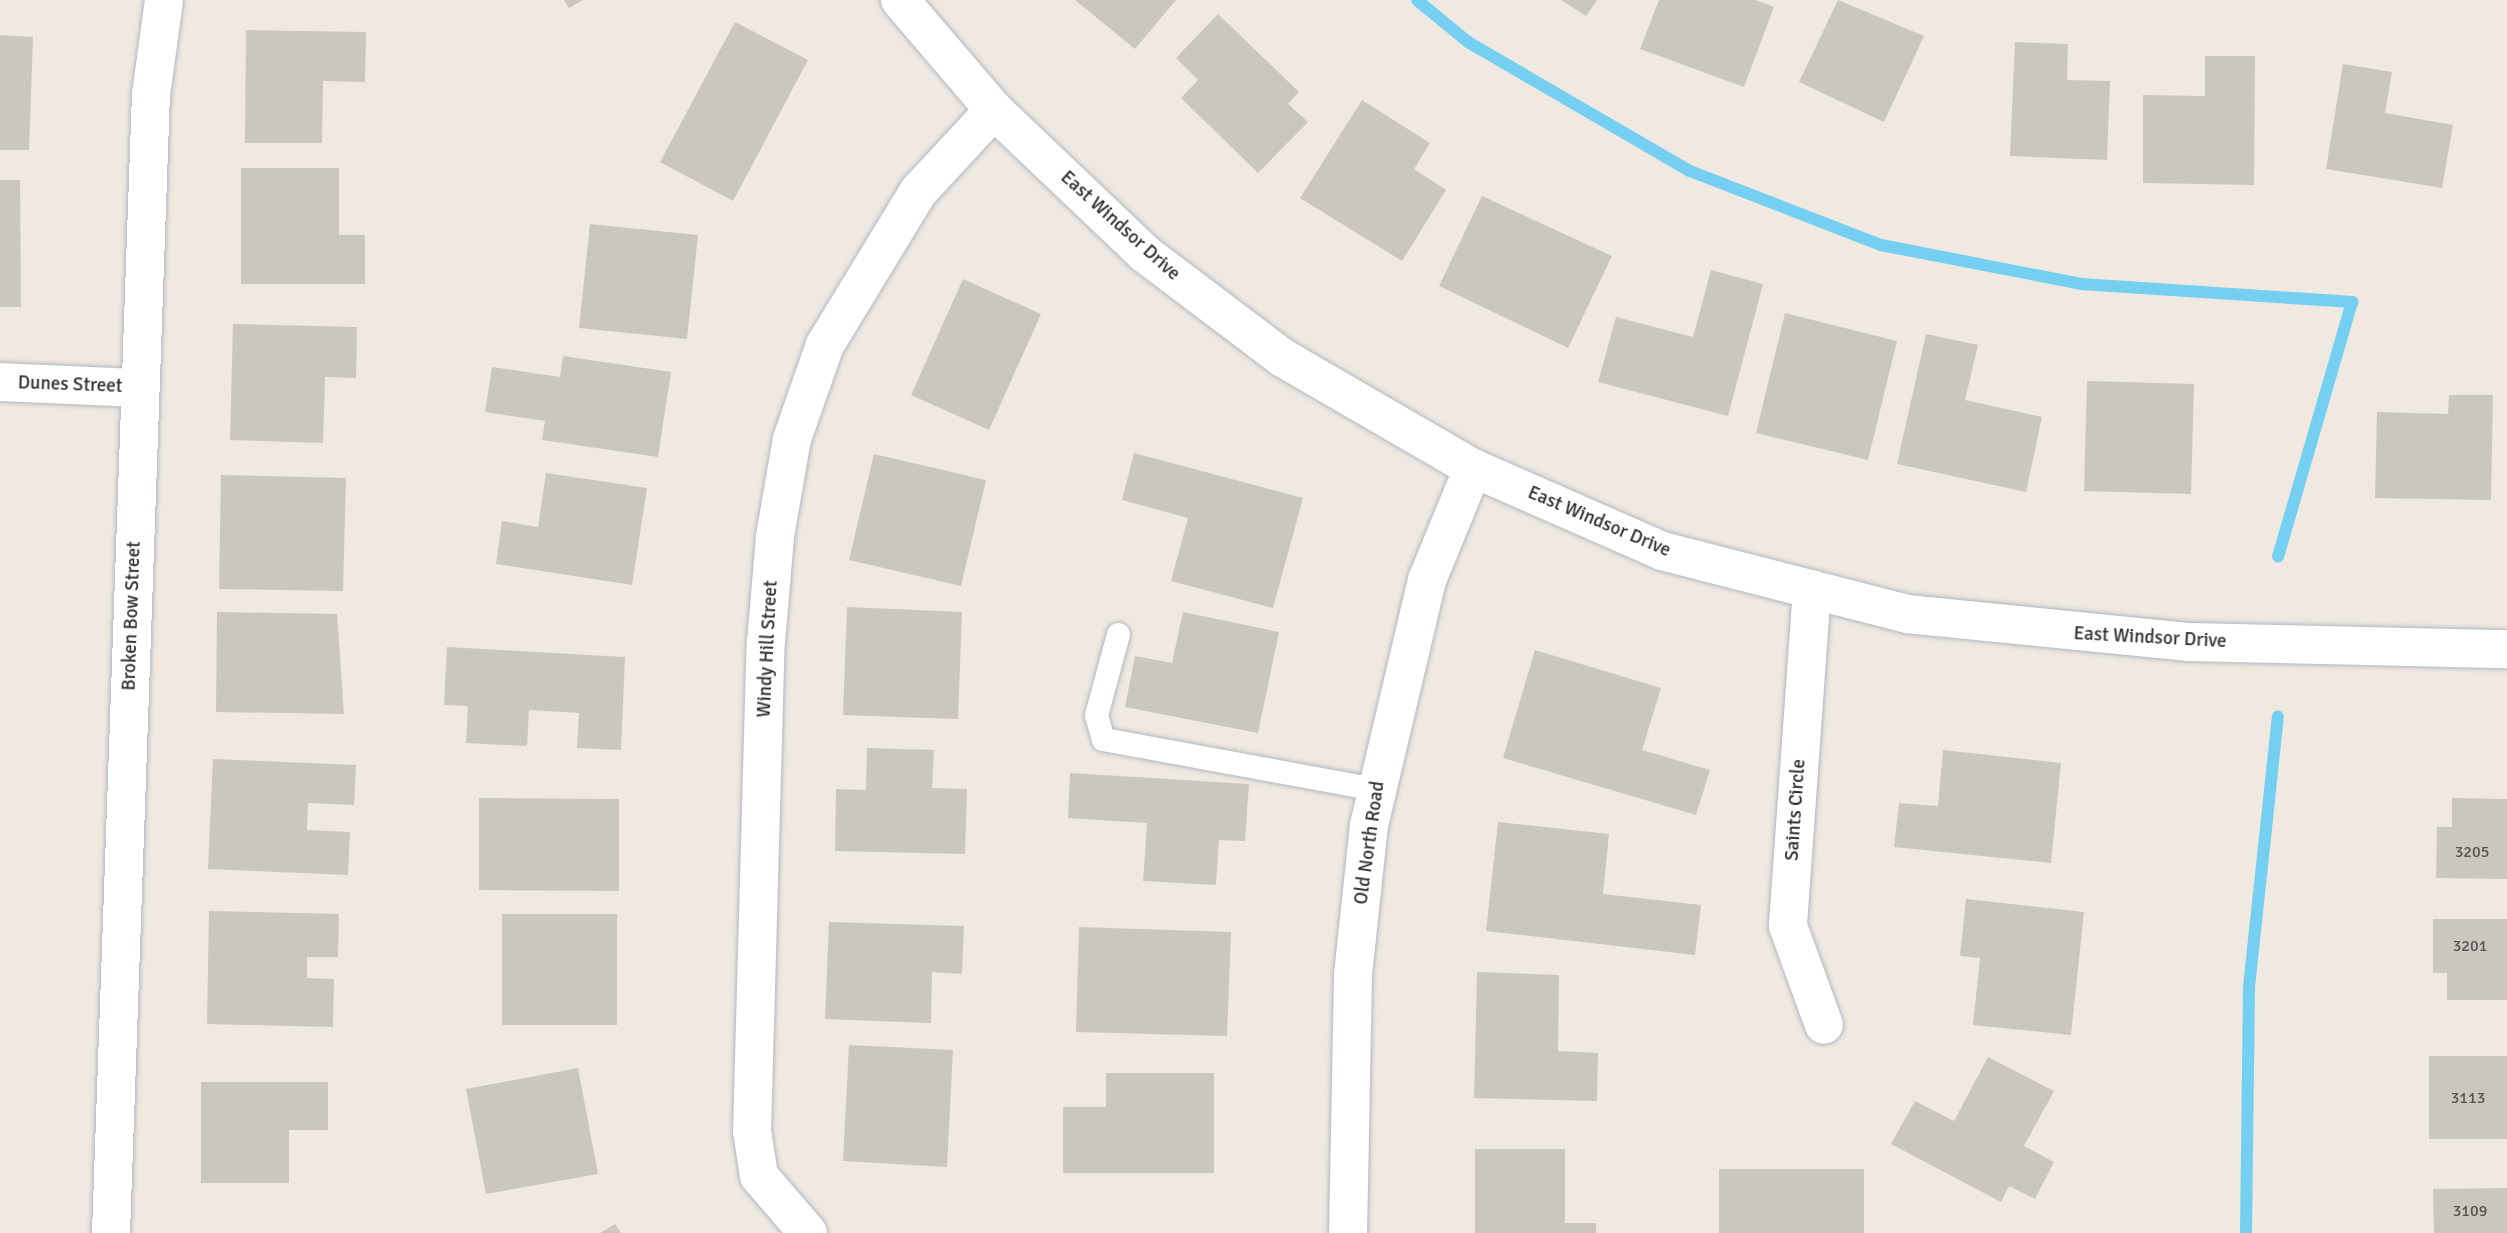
<!DOCTYPE html>
<style>
body{margin:0}
#map{position:relative;width:2507px;height:1233px;overflow:hidden;background:#efe9e1;font-family:Signika,sans-serif}
div>[style]{position:absolute}
.stream>*{height:12px;margin:-6px;padding:0 6px;transform-origin:6px;border-radius:6px;background:#75cff0}
.building>*{inset:0;background:#cbc7bf}
.roads{filter:drop-shadow(0 0 2px #b4b7c1) drop-shadow(0 0 2px #b4b7c1)}
.lane>*{height:23px;margin:-11.5px;padding:0 11.5px;transform-origin:11.5px;border-radius:11.5px;background:#fff}
.street>*{height:38px;margin:-19px;padding:0 19px;transform-origin:19px;border-radius:19px;background:#fff}
.secondary>*{height:38px;margin:-19px;padding:0 19px;transform-origin:19px;border-radius:19px;background:#fff}
span{translate:-50% -50%;white-space:nowrap;text-align:center;line-height:1.15;-webkit-text-stroke:5px #fff;paint-order:stroke}
.number-label{font-size:16px;color:#555452}
.number-label span{-webkit-text-stroke-width:0}
.street-label{font-size:19px;color:#2e2e2e}
</style>
<div id="map">
<div class="stream">
<i style="left:1417px;top:0;width:66px;rotate:39.5deg"></i>
<i style="left:1468px;top:42px;width:257px;rotate:30.2deg"></i>
<i style="left:1690px;top:171px;width:205px;rotate:21.2deg"></i>
<i style="left:1881px;top:245px;width:204px;rotate:11deg"></i>
<i style="left:2081px;top:284px;width:272px;rotate:3.8deg"></i>
<i style="left:2352px;top:302px;width:265px;rotate:106.2deg"></i>
<i style="left:2246px;top:1233px;width:246px;rotate:-89.3deg"></i>
<i style="left:2249px;top:987px;width:272px;rotate:-83.9deg"></i>
</div>
<div class="building">
<i style="clip-path:polygon(564px 0,583px 0,569px 8px)"></i>
<i style="clip-path:polygon(1075px 0,1176px 0,1135px 49px)"></i>
<i style="clip-path:polygon(1561px 0,1597px 0,1586px 16px)"></i>
<i style="clip-path:polygon(1659px 0,1755px 0,1774px 7px,1744px 87px,1640px 49px)"></i>
<i style="clip-path:polygon(1838px 0,1924px 36px,1884px 122px,1799px 82px)"></i>
<i style="clip-path:polygon(1218px 14px,1299px 92px,1288px 104px,1308px 122px,1258px 173px,1181px 98px,1198px 80px,1176px 58px)"></i>
<i style="clip-path:polygon(735px 22px,808px 60px,733px 201px,660px 162px)"></i>
<i style="clip-path:polygon(246px 30px,366px 32px,365px 82px,323px 81px,322px 143px,245px 143px)"></i>
<i style="clip-path:polygon(0 35px,33px 37px,29px 150px,0 150px)"></i>
<i style="clip-path:polygon(2015px 42px,2068px 44px,2067px 80px,2110px 81px,2107px 160px,2010px 156px)"></i>
<i style="clip-path:polygon(2205px 56px,2255px 56px,2254px 185px,2143px 183px,2143px 95px,2205px 96px)"></i>
<i style="clip-path:polygon(2343px 64px,2392px 72px,2385px 113px,2453px 125px,2442px 188px,2326px 169px)"></i>
<i style="clip-path:polygon(1362px 100px,1430px 143px,1414px 169px,1446px 190px,1402px 261px,1300px 198px)"></i>
<i style="clip-path:polygon(241px 168px,339px 168px,339px 235px,365px 235px,365px 284px,241px 284px)"></i>
<i style="clip-path:polygon(0 180px,20px 180px,21px 307px,0 307px)"></i>
<i style="clip-path:polygon(1482px 196px,1612px 256px,1568px 348px,1439px 286px)"></i>
<i style="clip-path:polygon(590px 224px,698px 235px,687px 339px,579px 328px)"></i>
<i style="clip-path:polygon(1711px 270px,1763px 284px,1728px 416px,1598px 382px,1616px 317px,1693px 337px)"></i>
<i style="clip-path:polygon(963px 279px,1041px 314px,989px 430px,911px 395px)"></i>
<i style="clip-path:polygon(1785px 313px,1897px 341px,1868px 460px,1756px 433px)"></i>
<i style="clip-path:polygon(233px 324px,357px 327px,356px 378px,325px 377px,323px 443px,230px 440px)"></i>
<i style="clip-path:polygon(1926px 334px,1978px 345px,1965px 400px,2042px 417px,2026px 492px,1897px 464px)"></i>
<i style="clip-path:polygon(563px 356px,671px 372px,658px 457px,542px 440px,545px 421px,485px 412px,492px 367px,560px 377px)"></i>
<i style="clip-path:polygon(2087px 381px,2194px 384px,2191px 494px,2084px 491px)"></i>
<i style="clip-path:polygon(2449px 395px,2493px 395px,2491px 500px,2375px 498px,2377px 412px,2448px 414px)"></i>
<i style="clip-path:polygon(1134px 453px,1303px 498px,1273px 608px,1171px 581px,1188px 518px,1122px 500px)"></i>
<i style="clip-path:polygon(874px 454px,986px 480px,961px 586px,849px 560px)"></i>
<i style="clip-path:polygon(546px 473px,647px 488px,632px 585px,496px 564px,502px 521px,538px 527px)"></i>
<i style="clip-path:polygon(221px 475px,346px 478px,343px 591px,219px 589px)"></i>
<i style="clip-path:polygon(847px 607px,962px 612px,958px 719px,843px 715px)"></i>
<i style="clip-path:polygon(217px 612px,337px 614px,344px 714px,216px 712px)"></i>
<i style="clip-path:polygon(1183px 612px,1279px 632px,1258px 733px,1125px 707px,1135px 656px,1172px 663px)"></i>
<i style="clip-path:polygon(447px 647px,625px 657px,621px 750px,577px 748px,579px 713px,529px 710px,527px 746px,466px 743px,468px 706px,444px 705px)"></i>
<i style="clip-path:polygon(1535px 650px,1661px 688px,1642px 750px,1710px 770px,1696px 815px,1503px 758px)"></i>
<i style="clip-path:polygon(867px 748px,934px 750px,932px 788px,967px 789px,965px 854px,835px 851px,836px 789px,866px 790px)"></i>
<i style="clip-path:polygon(1943px 750px,2061px 763px,2051px 863px,1894px 847px,1899px 803px,1938px 806px)"></i>
<i style="clip-path:polygon(213px 759px,356px 765px,354px 805px,308px 803px,307px 830px,350px 832px,348px 875px,208px 869px)"></i>
<i style="clip-path:polygon(1070px 773px,1249px 784px,1245px 841px,1219px 840px,1216px 885px,1143px 881px,1147px 823px,1068px 818px)"></i>
<i style="clip-path:polygon(479px 798px,619px 799px,619px 891px,479px 890px)"></i>
<i style="clip-path:polygon(2452px 798px,2507px 799px,2507px 879px,2436px 878px,2437px 827px,2452px 827px)"></i>
<i style="clip-path:polygon(1498px 822px,1609px 834px,1603px 894px,1701px 905px,1695px 955px,1486px 931px)"></i>
<i style="clip-path:polygon(1966px 899px,2084px 912px,2071px 1035px,1973px 1025px,1980px 958px,1960px 956px)"></i>
<i style="clip-path:polygon(209px 911px,339px 914px,338px 957px,307px 957px,307px 978px,334px 979px,333px 1027px,207px 1024px)"></i>
<i style="clip-path:polygon(502px 914px,617px 914px,617px 1025px,502px 1025px)"></i>
<i style="clip-path:polygon(2433px 919px,2507px 919px,2507px 1000px,2447px 1000px,2447px 973px,2433px 973px)"></i>
<i style="clip-path:polygon(829px 922px,964px 926px,962px 974px,932px 972px,931px 1023px,825px 1019px)"></i>
<i style="clip-path:polygon(1079px 927px,1231px 932px,1227px 1036px,1076px 1032px)"></i>
<i style="clip-path:polygon(1477px 972px,1559px 975px,1558px 1051px,1598px 1053px,1597px 1101px,1474px 1098px)"></i>
<i style="clip-path:polygon(849px 1045px,953px 1050px,947px 1167px,843px 1161px)"></i>
<i style="clip-path:polygon(2429px 1056px,2507px 1056px,2507px 1139px,2429px 1139px)"></i>
<i style="clip-path:polygon(1988px 1057px,2054px 1091px,2024px 1146px,2054px 1162px,2035px 1199px,2009px 1186px,2001px 1202px,1891px 1144px,1915px 1101px,1954px 1121px)"></i>
<i style="clip-path:polygon(578px 1068px,598px 1174px,486px 1194px,466px 1089px)"></i>
<i style="clip-path:polygon(1106px 1073px,1214px 1073px,1214px 1173px,1063px 1173px,1063px 1107px,1106px 1107px)"></i>
<i style="clip-path:polygon(201px 1082px,328px 1082px,328px 1130px,289px 1130px,289px 1183px,201px 1183px)"></i>
<i style="clip-path:polygon(1475px 1149px,1565px 1149px,1565px 1223px,1596px 1223px,1596px 1233px,1475px 1233px)"></i>
<i style="clip-path:polygon(1719px 1169px,1864px 1169px,1864px 1233px,1719px 1233px)"></i>
<i style="clip-path:polygon(2507px 1188px,2507px 1233px,2434px 1233px,2433px 1189px)"></i>
<i style="clip-path:polygon(615px 1224px,621px 1233px,600px 1233px)"></i>
</div>
<div class="roads">
<div class="lane">
<i style="left:1118px;top:634px;width:84px;rotate:105.2deg"></i>
<i style="left:1096px;top:715px;width:25px;rotate:74deg"></i>
<i style="left:1103px;top:739px;width:278px;rotate:10.4deg"></i>
</div>
<div class="street">
<i style="left:0;top:382px;width:139px;rotate:2.5deg"></i>
<i style="left:1473px;top:468px;width:206px;rotate:23.7deg"></i>
<i style="left:1662px;top:551px;width:253px;rotate:14.4deg"></i>
<i style="left:1907px;top:614px;width:284px;rotate:5.7deg"></i>
<i style="left:2190px;top:642px;width:317px;rotate:1.3deg"></i>
<i style="left:1812px;top:589px;width:338px;rotate:94.1deg"></i>
<i style="left:1788px;top:926px;width:105px;rotate:70deg"></i>
<i style="left:111px;top:1233px;width:1139px;rotate:-87.99deg"></i>
<i style="left:151px;top:95px;width:96px;rotate:-82.2deg"></i>
<i style="left:808px;top:1233px;width:75px;rotate:-130.7deg"></i>
<i style="left:759px;top:1176px;width:46px;rotate:-98.8deg"></i>
<i style="left:752px;top:1131px;width:489px;rotate:-88.4deg"></i>
<i style="left:766px;top:642px;width:106px;rotate:-85.1deg"></i>
<i style="left:775px;top:536px;width:98px;rotate:-80.1deg"></i>
<i style="left:792px;top:439px;width:100px;rotate:-70.7deg"></i>
<i style="left:825px;top:345px;width:179px;rotate:-58.7deg"></i>
<i style="left:918px;top:192px;width:112px;rotate:-47.2deg"></i>
</div>
<div class="secondary">
<i style="left:900px;top:0;width:145px;rotate:49.5deg"></i>
<i style="left:994px;top:110px;width:207px;rotate:43.6deg"></i>
<i style="left:1144px;top:253px;width:174px;rotate:37.1deg"></i>
<i style="left:1283px;top:358px;width:220px;rotate:30.1deg"></i>
<i style="left:1473px;top:468px;width:121px;rotate:112.3deg"></i>
<i style="left:1427px;top:580px;width:252px;rotate:103.3deg"></i>
<i style="left:1369px;top:825px;width:151px;rotate:96.1deg"></i>
<i style="left:1353px;top:975px;width:258px;rotate:91.1deg"></i>
</div>
</div>
<div class="number-label">
<span style="left:2472px;top:852px">3205</span>
<span style="left:2470px;top:946px">3201</span>
<span style="left:2468px;top:1098px">3113</span>
<span style="left:2470px;top:1211px">3109</span>
</div>
<div class="street-label">
<span style="left:1120px;top:226px;rotate:42deg">East Windsor Drive</span>
<span style="left:70px;top:385px;rotate:2deg">Dunes Street</span>
<span style="left:1599px;top:522px;rotate:23deg">East Windsor Drive</span>
<span style="left:132px;top:616px;rotate:-88deg">Broken Bow Street</span>
<span style="left:2150px;top:638px;rotate:3deg">East Windsor Drive</span>
<span style="left:768px;top:649px;rotate:-87deg">Windy Hill Street</span>
<span style="left:1796px;top:810px;rotate:-86deg">Saints Circle</span>
<span style="left:1370px;top:843px;rotate:-82deg">Old North Road</span>
</div>
</div>
